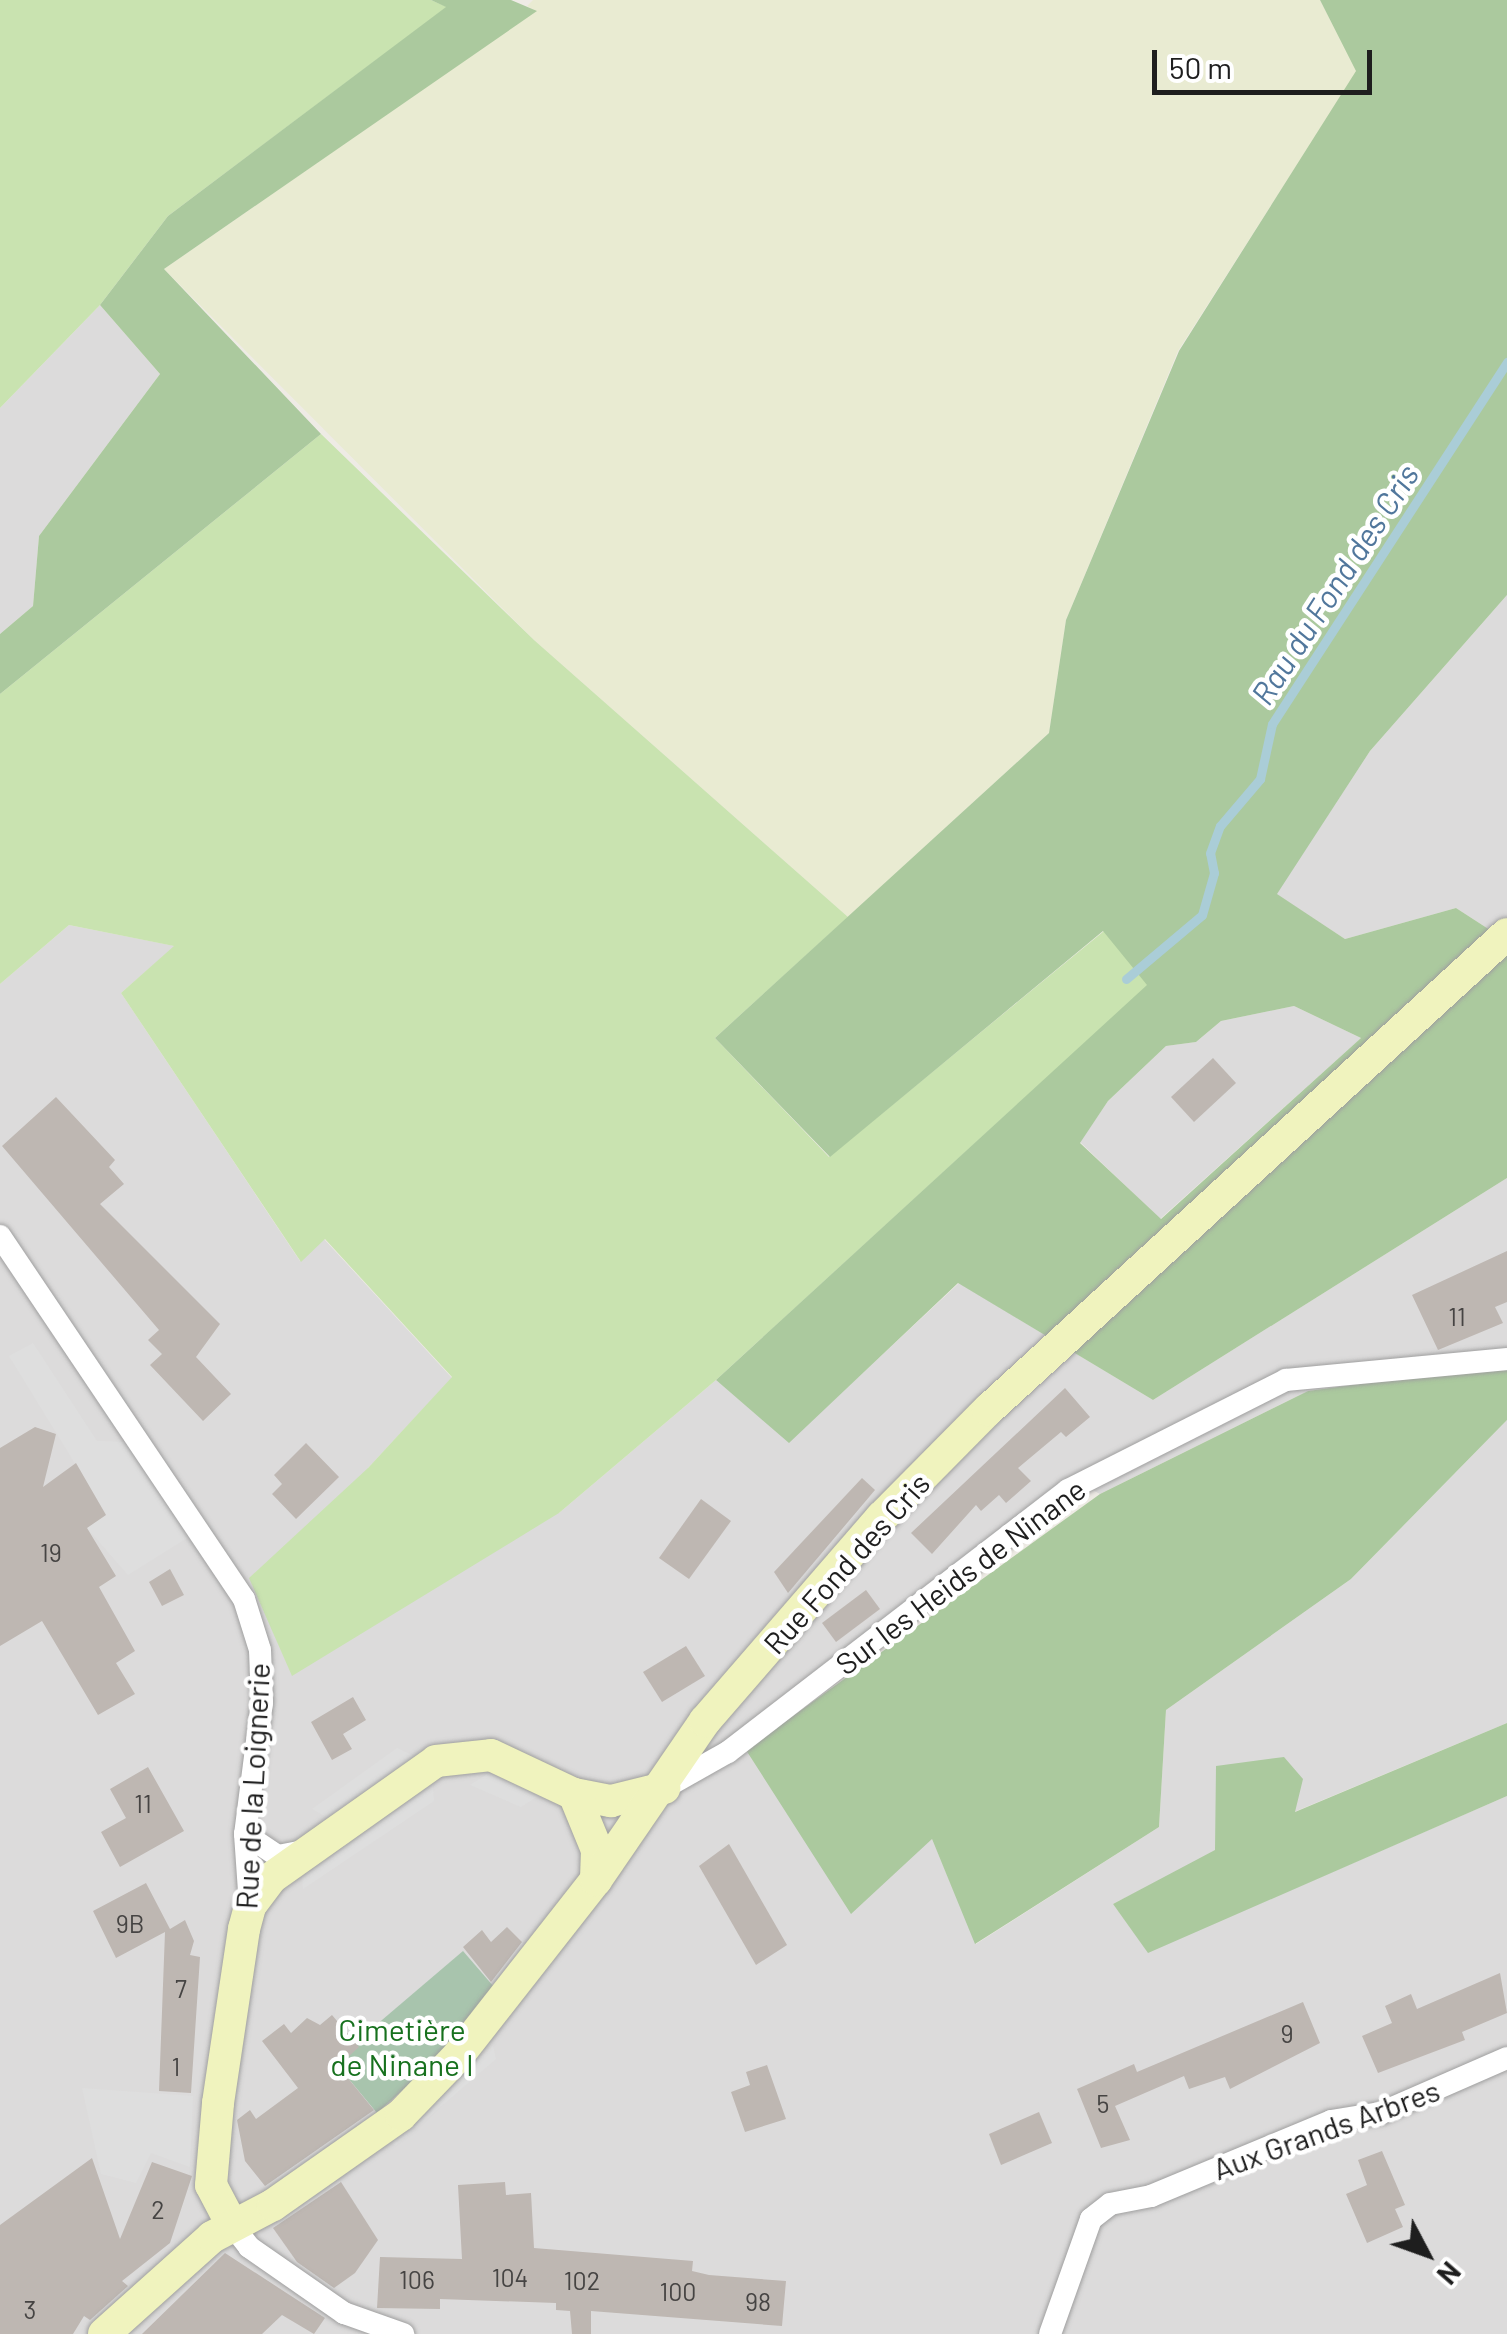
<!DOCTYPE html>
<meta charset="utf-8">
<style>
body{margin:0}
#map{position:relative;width:1507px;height:2334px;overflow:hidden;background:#eeebe5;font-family:Barlow,sans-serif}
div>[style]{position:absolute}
.residential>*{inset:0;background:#dcdbdb}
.farmland>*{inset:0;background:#e9ebd2}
.grass>*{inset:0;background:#c9e3b0}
.forest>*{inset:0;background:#abc99e}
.cemetery>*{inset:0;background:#a8c4ad}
.parking>*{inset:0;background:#dedede}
.stream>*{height:9px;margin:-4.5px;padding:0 4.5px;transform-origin:4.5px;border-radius:4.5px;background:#aacdd7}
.building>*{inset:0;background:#beb7b2}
.roads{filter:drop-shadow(0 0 2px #9f9f9f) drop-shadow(0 0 2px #9f9f9f)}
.street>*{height:22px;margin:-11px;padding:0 11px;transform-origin:11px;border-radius:11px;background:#fff}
.secondary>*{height:32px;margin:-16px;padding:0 16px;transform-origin:16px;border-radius:16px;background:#f0f3be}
span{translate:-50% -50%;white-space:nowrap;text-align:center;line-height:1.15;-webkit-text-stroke:9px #fff;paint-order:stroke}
.number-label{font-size:25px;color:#464443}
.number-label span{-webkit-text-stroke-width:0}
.street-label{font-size:30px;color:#1e1e1e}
.park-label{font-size:30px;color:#17711e}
.water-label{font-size:32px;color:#51779c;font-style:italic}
.north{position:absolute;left:1377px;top:2204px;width:100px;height:100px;-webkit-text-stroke:8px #fff;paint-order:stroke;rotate:131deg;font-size:28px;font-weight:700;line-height:40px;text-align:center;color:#1e1e1e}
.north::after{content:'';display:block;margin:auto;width:35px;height:45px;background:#1e1e1e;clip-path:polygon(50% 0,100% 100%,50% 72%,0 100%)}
.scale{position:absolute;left:1152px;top:50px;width:220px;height:45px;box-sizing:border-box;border:5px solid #1e1e1e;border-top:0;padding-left:12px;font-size:30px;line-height:35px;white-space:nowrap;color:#1e1e1e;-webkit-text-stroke:8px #fff;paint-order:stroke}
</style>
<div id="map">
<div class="residential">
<i style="clip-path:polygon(100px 305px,160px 374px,39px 536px,33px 606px,0 634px,0 408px)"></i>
<i style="clip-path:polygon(1507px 595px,1507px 941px,1456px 908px,1345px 939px,1276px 894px,1370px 751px)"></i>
<i style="clip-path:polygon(69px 925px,175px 946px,121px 993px,300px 1261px,324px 1239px,452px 1378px,368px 1468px,559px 1513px,716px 1380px,789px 1442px,959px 1283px,1153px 1400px,1507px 1178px,1507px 1364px,1308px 1391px,1100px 1494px,1074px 1480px,746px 1750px,932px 1839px,976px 1944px,1159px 1827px,1166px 1710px,1351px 1579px,1507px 1420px,1507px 1723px,1294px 1812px,1113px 1904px,1148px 1952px,1507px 1796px,1507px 2334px,0 2334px,0 984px)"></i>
<i style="clip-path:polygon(1294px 1006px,1361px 1038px,1160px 1219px,1080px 1142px,1108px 1101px,1166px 1046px,1196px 1042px,1221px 1021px)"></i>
</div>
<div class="farmland">
<i style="clip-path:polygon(533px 0,1320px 0,1357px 71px,1178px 351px,1066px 620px,1049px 733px,848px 917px,534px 640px,164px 269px,536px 11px,527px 6px)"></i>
</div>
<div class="grass">
<i style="clip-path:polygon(0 0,431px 0,447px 7px,168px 216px,100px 305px,0 408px)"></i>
<i style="clip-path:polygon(321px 434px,534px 640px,848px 917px,715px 1038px,829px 1157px,1104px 931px,1148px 985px,716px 1380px,559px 1513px,292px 1676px,249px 1578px,368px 1468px,452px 1377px,325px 1239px,301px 1262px,121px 993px,174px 946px,69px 925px,0 984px,0 694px)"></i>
</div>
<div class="forest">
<i style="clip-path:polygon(431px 0,511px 0,537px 11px,164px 269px,321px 434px,0 694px,0 634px,33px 606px,39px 536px,160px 374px,100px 305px,168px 216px,446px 7px)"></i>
<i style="clip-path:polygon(evenodd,1320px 0,1507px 0,1507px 595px,1370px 751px,1277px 894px,1345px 939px,1456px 908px,1507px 941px,1507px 1178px,1153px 1400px,958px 1283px,789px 1443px,716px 1380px,1147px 985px,1103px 931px,830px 1157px,715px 1038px,1049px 733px,1066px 620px,1179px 351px,1356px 71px,1320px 0,1294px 1006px,1361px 1038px,1161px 1219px,1080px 1143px,1108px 1101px,1166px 1046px,1196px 1042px,1221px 1021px,1294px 1006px)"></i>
<i style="clip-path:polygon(1507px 1364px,1507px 1420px,1351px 1579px,1166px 1710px,1159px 1827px,975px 1944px,932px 1839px,851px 1914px,746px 1750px,1100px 1494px,1308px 1391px)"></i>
<i style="clip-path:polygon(1507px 1723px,1507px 1796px,1148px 1953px,1113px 1904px,1215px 1850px,1216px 1766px,1284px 1757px,1303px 1779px,1295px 1812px)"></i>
</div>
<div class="cemetery">
<i style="clip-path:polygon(463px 1951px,494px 1987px,440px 2056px,377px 2113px,338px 2066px,355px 2043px)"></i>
</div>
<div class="parking">
<i style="clip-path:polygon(33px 1343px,97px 1441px,132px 1442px,192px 1535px,128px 1575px,87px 1528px,106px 1514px,9px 1356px)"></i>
<i style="clip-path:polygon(397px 1748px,420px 1759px,334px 1821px,312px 1809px)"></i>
<i style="clip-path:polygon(493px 1770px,546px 1791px,521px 1807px,470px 1785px)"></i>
<i style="clip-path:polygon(432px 1773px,434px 1801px,303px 1889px,301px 1865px)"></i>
<i style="clip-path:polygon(493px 2046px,496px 2059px,395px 2146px,389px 2138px)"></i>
<i style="clip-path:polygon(82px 2088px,193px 2096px,190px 2167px,151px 2153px,136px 2183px,101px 2174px)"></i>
</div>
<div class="stream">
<i style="left:1126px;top:979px;width:99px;rotate:-40.1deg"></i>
<i style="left:1202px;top:915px;width:44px;rotate:-74.1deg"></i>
<i style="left:1214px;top:873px;width:20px;rotate:-101deg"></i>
<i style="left:1210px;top:853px;width:29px;rotate:-70deg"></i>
<i style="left:1220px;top:826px;width:62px;rotate:-49.6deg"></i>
<i style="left:1260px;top:779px;width:56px;rotate:-77.7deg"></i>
<i style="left:1272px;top:724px;width:432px;rotate:-57deg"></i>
</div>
<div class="building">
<i style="clip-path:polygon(1213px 1058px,1236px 1083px,1194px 1122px,1171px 1097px)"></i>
<i style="clip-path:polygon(56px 1097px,115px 1160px,109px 1167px,124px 1184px,100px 1204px,220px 1324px,196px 1357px,231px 1394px,203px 1421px,150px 1365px,162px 1354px,148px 1340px,159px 1330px,2px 1146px)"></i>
<i style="clip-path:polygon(1507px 1251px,1507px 1302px,1495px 1307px,1503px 1323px,1438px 1350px,1412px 1295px)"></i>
<i style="clip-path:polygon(1065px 1388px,1090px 1417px,1066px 1437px,1061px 1432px,1018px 1468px,1031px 1481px,1006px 1503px,999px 1495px,981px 1511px,976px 1505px,932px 1554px,911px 1533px)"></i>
<i style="clip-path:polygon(35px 1427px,56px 1434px,43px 1487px,76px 1463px,106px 1515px,87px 1528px,116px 1576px,99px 1587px,135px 1651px,116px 1663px,135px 1694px,98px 1715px,42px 1621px,0 1646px,0 1448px)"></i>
<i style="clip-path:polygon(306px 1443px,339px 1477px,296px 1519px,272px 1494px,282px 1484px,274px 1475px)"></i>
<i style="clip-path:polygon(862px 1478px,875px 1490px,788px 1593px,774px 1572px)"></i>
<i style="clip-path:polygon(701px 1499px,731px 1521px,689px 1579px,659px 1558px)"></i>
<i style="clip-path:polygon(170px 1569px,184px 1595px,162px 1606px,149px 1582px)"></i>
<i style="clip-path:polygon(866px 1590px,880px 1609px,836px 1642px,822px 1623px)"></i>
<i style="clip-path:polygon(686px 1646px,705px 1676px,662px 1702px,643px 1672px)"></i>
<i style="clip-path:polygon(353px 1697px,366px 1720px,343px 1734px,352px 1749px,332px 1760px,311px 1722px)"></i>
<i style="clip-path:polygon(148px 1767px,184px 1831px,120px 1867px,101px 1832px,126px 1818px,110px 1789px)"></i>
<i style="clip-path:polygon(729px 1844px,787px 1945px,756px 1965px,699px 1866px)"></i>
<i style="clip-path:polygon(146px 1883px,170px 1929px,185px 1920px,194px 1941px,190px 1955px,200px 1957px,191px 2093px,159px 2091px,165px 1932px,116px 1958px,93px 1911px)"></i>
<i style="clip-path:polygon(507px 1927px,522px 1942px,491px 1982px,463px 1947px,482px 1930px,491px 1942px)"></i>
<i style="clip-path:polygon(1500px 1973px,1507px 2013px,1462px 2032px,1465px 2040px,1378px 2073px,1362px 2036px,1392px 2023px,1385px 2006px,1411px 1994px,1417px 2009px)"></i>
<i style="clip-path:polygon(1303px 2002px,1320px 2043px,1230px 2089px,1225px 2077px,1189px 2089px,1184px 2076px,1115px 2106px,1130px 2140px,1101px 2148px,1077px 2089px,1134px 2064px,1137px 2072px)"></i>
<i style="clip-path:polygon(332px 2015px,359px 2047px,338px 2066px,374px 2110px,265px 2186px,245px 2161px,237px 2120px,250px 2110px,256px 2119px,298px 2088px,262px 2041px,284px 2024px,291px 2033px,307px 2018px,320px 2025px)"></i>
<i style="clip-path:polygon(767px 2065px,786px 2119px,745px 2132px,731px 2092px,750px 2085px,746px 2072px)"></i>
<i style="clip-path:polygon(1039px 2112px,1052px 2143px,1001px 2165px,989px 2134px)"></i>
<i style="clip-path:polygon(1382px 2151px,1405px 2205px,1395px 2209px,1403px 2227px,1367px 2243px,1346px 2194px,1367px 2185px,1358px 2160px)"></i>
<i style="clip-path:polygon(92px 2158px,120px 2239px,152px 2162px,192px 2176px,170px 2243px,122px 2281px,128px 2286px,90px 2320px,84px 2316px,73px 2334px,0 2334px,0 2225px)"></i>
<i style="clip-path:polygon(341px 2182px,378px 2240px,355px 2273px,334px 2288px,297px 2262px,273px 2228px)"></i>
<i style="clip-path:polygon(505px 2182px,506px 2195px,531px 2193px,534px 2248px,693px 2261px,692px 2271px,709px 2275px,786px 2281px,782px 2326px,591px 2311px,591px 2334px,572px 2334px,570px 2311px,556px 2310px,556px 2303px,440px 2299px,440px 2309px,377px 2308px,380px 2257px,462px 2259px,458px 2185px)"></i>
<i style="clip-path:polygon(225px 2253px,325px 2318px,314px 2334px,282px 2315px,262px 2334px,142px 2334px)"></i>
</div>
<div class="roads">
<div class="street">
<i style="left:0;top:1236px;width:437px;rotate:56.1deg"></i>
<i style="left:244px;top:1599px;width:53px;rotate:72.6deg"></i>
<i style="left:260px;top:1650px;width:52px;rotate:87.8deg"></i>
<i style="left:262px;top:1702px;width:133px;rotate:97.3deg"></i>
<i style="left:245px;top:1834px;width:72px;rotate:86deg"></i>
<i style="left:664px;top:1788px;width:73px;rotate:-29.4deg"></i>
<i style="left:728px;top:1752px;width:429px;rotate:-37.6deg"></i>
<i style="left:1068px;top:1490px;width:244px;rotate:-26.8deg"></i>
<i style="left:1286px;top:1380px;width:222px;rotate:-5.4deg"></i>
<i style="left:245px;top:1834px;width:40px;rotate:34deg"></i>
<i style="left:278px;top:1856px;width:25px;rotate:-11deg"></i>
<i style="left:232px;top:2225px;width:28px;rotate:52deg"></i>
<i style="left:249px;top:2247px;width:116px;rotate:34.8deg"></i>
<i style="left:344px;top:2313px;width:63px;rotate:19.6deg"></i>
<i style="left:1050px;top:2334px;width:122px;rotate:-70.4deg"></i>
<i style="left:1091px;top:2219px;width:24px;rotate:-38deg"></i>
<i style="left:1110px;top:2204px;width:42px;rotate:-11deg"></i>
<i style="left:1151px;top:2196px;width:195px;rotate:-22.6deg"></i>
<i style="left:1331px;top:2121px;width:51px;rotate:-9.1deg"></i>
<i style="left:1381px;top:2113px;width:137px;rotate:-23.6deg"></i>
</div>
<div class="secondary">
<i style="left:574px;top:1794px;width:61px;rotate:67.7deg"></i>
<i style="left:597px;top:1850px;width:30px;rotate:92deg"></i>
<i style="left:232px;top:2225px;width:45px;rotate:-117.7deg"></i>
<i style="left:211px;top:2185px;width:82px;rotate:-85.1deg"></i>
<i style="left:218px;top:2103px;width:176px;rotate:-81.5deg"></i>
<i style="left:244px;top:1929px;width:24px;rotate:-75deg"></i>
<i style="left:250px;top:1906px;width:35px;rotate:-53deg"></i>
<i style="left:271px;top:1878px;width:202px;rotate:-35.3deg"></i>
<i style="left:436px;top:1761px;width:55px;rotate:-6.2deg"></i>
<i style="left:491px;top:1755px;width:92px;rotate:25.2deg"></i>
<i style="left:574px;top:1794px;width:38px;rotate:11deg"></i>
<i style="left:611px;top:1801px;width:55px;rotate:-13.8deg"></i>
<i style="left:104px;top:2334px;width:145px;rotate:-41.9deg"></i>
<i style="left:212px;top:2237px;width:69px;rotate:-27.7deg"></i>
<i style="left:273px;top:2205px;width:156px;rotate:-35.1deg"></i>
<i style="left:401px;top:2115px;width:81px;rotate:-46deg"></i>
<i style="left:457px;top:2057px;width:225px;rotate:-51.9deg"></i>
<i style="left:596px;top:1880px;width:193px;rotate:-55.6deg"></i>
<i style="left:705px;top:1721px;width:270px;rotate:-49.1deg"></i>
<i style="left:882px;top:1517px;width:151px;rotate:-45.3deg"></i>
<i style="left:988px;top:1410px;width:704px;rotate:-42.53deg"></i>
</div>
</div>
<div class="number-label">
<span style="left:1457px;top:1316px">11</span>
<span style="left:51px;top:1552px">19</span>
<span style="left:143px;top:1803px">11</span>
<span style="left:130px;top:1923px">9B</span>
<span style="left:181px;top:1988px">7</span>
<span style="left:1287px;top:2033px">9</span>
<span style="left:176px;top:2066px">1</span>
<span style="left:1103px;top:2103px">5</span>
<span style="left:158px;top:2209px">2</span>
<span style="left:510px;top:2277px">104</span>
<span style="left:417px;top:2279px">106</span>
<span style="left:582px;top:2280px">102</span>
<span style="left:678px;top:2291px">100</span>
<span style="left:758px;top:2301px">98</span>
<span style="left:30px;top:2309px">3</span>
</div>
<div class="street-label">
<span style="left:846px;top:1563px;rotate:-48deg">Rue Fond des Cris</span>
<span style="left:960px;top:1576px;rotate:-37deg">Sur les Heids de Ninane</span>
<span style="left:252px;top:1786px;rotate:-87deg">Rue de la Loignerie</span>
<span style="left:1326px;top:2129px;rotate:-20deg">Aux Grands Arbres</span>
</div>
<div class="park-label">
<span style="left:402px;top:2046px">Cimetière<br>de Ninane I</span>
</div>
<div class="water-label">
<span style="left:1334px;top:584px;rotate:-57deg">Rau du Fond des Cris</span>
</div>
<div class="north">N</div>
<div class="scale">50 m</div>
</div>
